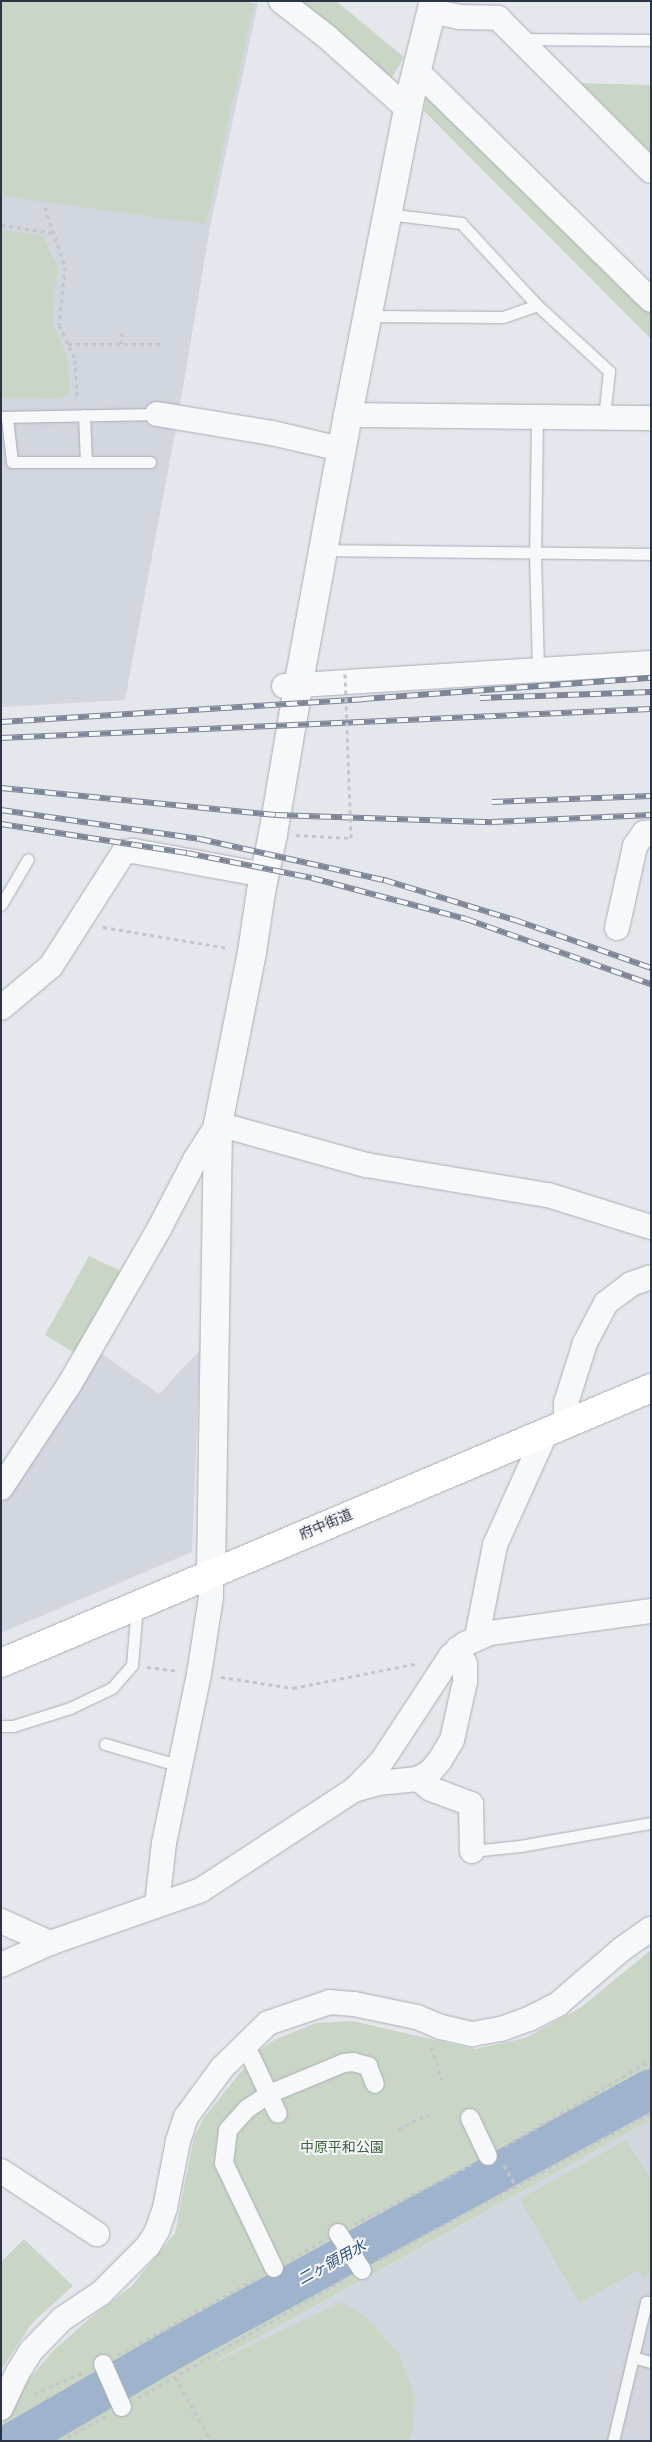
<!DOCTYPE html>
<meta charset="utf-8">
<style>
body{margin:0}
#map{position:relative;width:652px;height:2442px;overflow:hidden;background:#e4e7ec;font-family:"Sofia Sans Condensed","Noto Sans JP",sans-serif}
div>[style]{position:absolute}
.built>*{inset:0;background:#d2d6de}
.green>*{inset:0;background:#c9d6c5}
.river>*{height:40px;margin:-20px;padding:0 20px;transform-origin:20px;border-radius:20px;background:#9fb4cc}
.path>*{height:3px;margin-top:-1.5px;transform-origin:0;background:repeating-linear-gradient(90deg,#c2c5cb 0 4px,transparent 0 8px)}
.roads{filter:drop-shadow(0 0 1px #a9aeb7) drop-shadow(0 0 1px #a9aeb7)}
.service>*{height:11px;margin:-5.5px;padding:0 5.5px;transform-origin:5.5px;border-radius:5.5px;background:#f7f8fa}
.pedestrian>*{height:18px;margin:-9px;padding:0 9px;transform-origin:9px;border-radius:9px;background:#f7f8fa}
.minor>*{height:24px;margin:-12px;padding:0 12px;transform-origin:12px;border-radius:12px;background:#f7f8fa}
.tertiary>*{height:28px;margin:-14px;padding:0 14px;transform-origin:14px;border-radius:14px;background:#f7f8fa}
.trunk>*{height:28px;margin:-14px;padding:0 14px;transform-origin:14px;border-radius:14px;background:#fff}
.rail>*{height:5.5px;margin-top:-2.75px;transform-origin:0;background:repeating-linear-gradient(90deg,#f4f6f9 0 11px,#7d8696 0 22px);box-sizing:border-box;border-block:1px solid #7d8696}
.path-bridge>*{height:3px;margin-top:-1.5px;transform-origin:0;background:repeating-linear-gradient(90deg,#c2c5cb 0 4px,transparent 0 8px)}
span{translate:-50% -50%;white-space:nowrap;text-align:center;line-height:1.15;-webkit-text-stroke:4px #f4f6f9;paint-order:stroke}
.street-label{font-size:14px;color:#2b3445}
.park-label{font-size:14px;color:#3f6138}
.water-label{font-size:15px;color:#34527a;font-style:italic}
.frame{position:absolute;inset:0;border:2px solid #2b3445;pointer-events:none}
</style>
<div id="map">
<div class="built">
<i style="clip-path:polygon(1px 1px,258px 3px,210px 227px,178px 417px,125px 700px,1px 707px)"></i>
<i style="clip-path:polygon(200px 1350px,192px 1552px,1px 1633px,1px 1503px,98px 1351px,159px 1394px)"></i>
<i style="clip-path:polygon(651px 2120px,651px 2441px,235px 2441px,197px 2372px)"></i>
</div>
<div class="green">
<i style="clip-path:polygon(1px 1px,246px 1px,254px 4px,206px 224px,1px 196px)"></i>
<i style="clip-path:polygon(298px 1px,336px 1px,404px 57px,390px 81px)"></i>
<i style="clip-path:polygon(575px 83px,651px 85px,651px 159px)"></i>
<i style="clip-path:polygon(428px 87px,651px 308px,651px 339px,424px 111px)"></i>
<i style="clip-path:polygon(1px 230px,42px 235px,58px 268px,52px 322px,68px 358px,69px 383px,69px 392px,61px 399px,1px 398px)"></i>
<i style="clip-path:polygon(89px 1256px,121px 1271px,75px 1353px,45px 1335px)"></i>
<i style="clip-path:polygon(651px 1950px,651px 2120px,207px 2366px,342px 2302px,364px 2316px,399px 2353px,415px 2397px,413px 2431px,408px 2441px,1px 2441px,1px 2426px,29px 2379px,54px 2350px,89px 2319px,132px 2286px,175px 2233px,194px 2137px,203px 2119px,256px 2053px,274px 2040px,316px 2023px,352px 2021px,475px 2049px,525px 2038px,580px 2008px)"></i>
<i style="clip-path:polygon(626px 2140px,651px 2180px,651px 2273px,643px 2278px,639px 2270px,579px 2303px,520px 2199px)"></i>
<i style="clip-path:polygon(24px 2239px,73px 2286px,32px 2323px,1px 2370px,1px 2262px)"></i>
</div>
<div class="river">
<i style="left:15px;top:2441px;width:190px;rotate:-30.1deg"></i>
<i style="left:179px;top:2346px;width:537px;rotate:-28.57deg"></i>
</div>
<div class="path">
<i style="left:45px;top:207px;width:63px;rotate:71.6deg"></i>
<i style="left:65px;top:267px;width:58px;rotate:95.9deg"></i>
<i style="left:59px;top:325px;width:38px;rotate:65deg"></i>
<i style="left:75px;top:360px;width:39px;rotate:87deg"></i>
<i style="left:1px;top:225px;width:53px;rotate:8.7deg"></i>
<i style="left:68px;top:344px;width:95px"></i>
<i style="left:121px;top:344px;width:11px;rotate:-85deg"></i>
<i style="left:296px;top:835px;width:55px;rotate:3.1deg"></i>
<i style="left:103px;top:927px;width:128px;rotate:9.5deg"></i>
<i style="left:147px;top:1667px;width:31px;rotate:7deg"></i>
<i style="left:221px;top:1677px;width:73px;rotate:8.7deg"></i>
<i style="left:293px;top:1688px;width:128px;rotate:-11.2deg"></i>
<i style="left:431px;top:2047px;width:34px;rotate:71deg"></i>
<i style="left:398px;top:2129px;width:34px;rotate:-26deg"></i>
<i style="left:505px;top:2146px;width:169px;rotate:-30.5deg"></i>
<i style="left:504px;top:2165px;width:25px;rotate:61deg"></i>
<i style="left:354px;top:2224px;width:131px;rotate:-26.8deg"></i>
<i style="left:291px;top:2259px;width:36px;rotate:-30deg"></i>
<i style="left:379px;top:2260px;width:309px;rotate:-28.4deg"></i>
<i style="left:118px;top:2355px;width:161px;rotate:-29deg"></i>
<i style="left:175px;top:2377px;width:73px;rotate:60.6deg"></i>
<i style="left:34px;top:2394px;width:57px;rotate:-23.9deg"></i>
<i style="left:138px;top:2398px;width:239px;rotate:-29.9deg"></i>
<i style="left:60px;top:2441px;width:52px;rotate:-28.5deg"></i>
</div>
<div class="roads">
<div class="service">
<i style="left:520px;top:39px;width:131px;rotate:0.4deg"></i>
<i style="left:387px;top:214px;width:75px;rotate:6.9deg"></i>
<i style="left:461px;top:223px;width:112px;rotate:47.2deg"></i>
<i style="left:537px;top:305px;width:98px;rotate:42.5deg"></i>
<i style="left:609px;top:371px;width:46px;rotate:96.2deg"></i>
<i style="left:367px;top:316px;width:136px;rotate:0.4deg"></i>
<i style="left:503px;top:317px;width:36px;rotate:-19deg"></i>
<i style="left:84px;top:415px;width:47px;rotate:87.6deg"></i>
<i style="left:1px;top:417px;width:156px;rotate:-1.1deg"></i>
<i style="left:7px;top:417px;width:45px;rotate:83.7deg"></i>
<i style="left:12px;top:462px;width:138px"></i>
<i style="left:537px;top:417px;width:137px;rotate:90.8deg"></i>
<i style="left:535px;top:554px;width:117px;rotate:88.5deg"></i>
<i style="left:322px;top:550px;width:329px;rotate:0.7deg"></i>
<i style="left:1px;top:905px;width:53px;rotate:-59.6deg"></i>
<i style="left:1px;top:1726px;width:12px"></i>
<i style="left:13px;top:1726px;width:60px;rotate:-17.5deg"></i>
<i style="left:70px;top:1708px;width:47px;rotate:-25.5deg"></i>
<i style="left:112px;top:1688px;width:30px;rotate:-49deg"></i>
<i style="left:132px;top:1665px;width:59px;rotate:-85.2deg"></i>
<i style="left:105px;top:1744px;width:78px;rotate:16.3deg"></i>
<i style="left:472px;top:1851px;width:48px;rotate:-5.9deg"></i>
<i style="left:520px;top:1846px;width:133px;rotate:-10deg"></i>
<i style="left:633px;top:2357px;width:19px;rotate:16deg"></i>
<i style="left:613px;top:2441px;width:143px;rotate:-76.6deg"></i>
<i style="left:646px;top:2302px;width:5px"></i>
</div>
<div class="pedestrian">
<i style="left:245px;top:2044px;width:77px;rotate:64.8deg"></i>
<i style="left:470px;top:2118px;width:42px;rotate:64.7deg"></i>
<i style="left:338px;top:2233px;width:44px;rotate:57deg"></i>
<i style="left:274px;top:2268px;width:116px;rotate:-115.5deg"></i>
<i style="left:224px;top:2163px;width:33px;rotate:-83deg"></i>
<i style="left:228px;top:2130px;width:28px;rotate:-48deg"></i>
<i style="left:247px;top:2109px;width:27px;rotate:-34deg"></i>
<i style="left:269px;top:2094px;width:81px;rotate:-22.5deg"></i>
<i style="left:344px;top:2063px;width:9px;rotate:-6deg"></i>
<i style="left:353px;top:2062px;width:16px;rotate:15deg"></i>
<i style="left:368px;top:2066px;width:19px;rotate:69deg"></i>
<i style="left:103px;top:2364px;width:47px;rotate:66.2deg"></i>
</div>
<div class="minor">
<i style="left:281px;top:1px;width:57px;rotate:37.9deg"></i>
<i style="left:326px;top:36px;width:110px;rotate:41.7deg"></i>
<i style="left:431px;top:11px;width:29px;rotate:12deg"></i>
<i style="left:459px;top:17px;width:39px;rotate:1deg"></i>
<i style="left:498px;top:18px;width:216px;rotate:45deg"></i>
<i style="left:417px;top:71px;width:327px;rotate:44.4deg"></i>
<i style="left:157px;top:414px;width:117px;rotate:9.4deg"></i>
<i style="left:272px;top:433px;width:71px;rotate:13.1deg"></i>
<i style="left:348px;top:415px;width:303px;rotate:0.6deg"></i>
<i style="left:284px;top:686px;width:368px;rotate:-3.6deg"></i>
<i style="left:617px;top:928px;width:84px;rotate:-77.6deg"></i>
<i style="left:635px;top:846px;width:16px;rotate:-55deg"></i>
<i style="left:644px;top:833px;width:7px;rotate:-8deg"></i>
<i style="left:1px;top:1008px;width:65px;rotate:-40deg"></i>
<i style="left:51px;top:966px;width:135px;rotate:-57.4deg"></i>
<i style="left:124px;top:852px;width:9px;rotate:-6deg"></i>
<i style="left:133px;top:851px;width:134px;rotate:10.3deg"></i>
<i style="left:566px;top:1424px;width:21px;rotate:-90deg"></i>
<i style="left:566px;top:1403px;width:63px;rotate:-72.4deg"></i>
<i style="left:585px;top:1343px;width:45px;rotate:-62.3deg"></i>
<i style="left:606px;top:1303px;width:31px;rotate:-37deg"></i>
<i style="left:631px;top:1284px;width:21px;rotate:-19deg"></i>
<i style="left:1px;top:1488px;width:123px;rotate:-56.6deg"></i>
<i style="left:69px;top:1385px;width:180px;rotate:-60deg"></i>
<i style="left:159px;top:1229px;width:78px;rotate:-62.4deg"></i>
<i style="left:195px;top:1160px;width:43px;rotate:-57.4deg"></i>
<i style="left:218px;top:1124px;width:154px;rotate:15.5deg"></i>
<i style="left:366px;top:1165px;width:184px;rotate:9.4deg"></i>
<i style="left:548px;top:1195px;width:108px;rotate:17.3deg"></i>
<i style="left:477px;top:1637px;width:94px;rotate:-78.9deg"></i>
<i style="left:495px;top:1545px;width:124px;rotate:-65.7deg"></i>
<i style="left:418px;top:1779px;width:16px;rotate:38deg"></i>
<i style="left:431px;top:1789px;width:43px;rotate:20.6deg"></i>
<i style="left:471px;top:1804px;width:47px;rotate:88.8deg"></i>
<i style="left:354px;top:1790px;width:25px;rotate:-16deg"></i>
<i style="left:378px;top:1783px;width:40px;rotate:-5.7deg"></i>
<i style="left:418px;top:1779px;width:14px;rotate:-30deg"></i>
<i style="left:430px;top:1772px;width:16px;rotate:-50deg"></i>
<i style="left:440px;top:1760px;width:23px;rotate:-59deg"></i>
<i style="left:452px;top:1740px;width:59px;rotate:-77.4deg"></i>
<i style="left:465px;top:1682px;width:18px;rotate:-90deg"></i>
<i style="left:465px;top:1664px;width:17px;rotate:-115deg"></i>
<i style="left:157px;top:1905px;width:62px;rotate:-83.6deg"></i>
<i style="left:164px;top:1843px;width:173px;rotate:-78.3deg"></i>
<i style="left:199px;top:1674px;width:78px;rotate:-81.1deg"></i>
<i style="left:211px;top:1597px;width:24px;rotate:-90deg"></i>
<i style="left:1px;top:1921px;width:54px;rotate:24.2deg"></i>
<i style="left:1px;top:1965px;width:54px;rotate:-24.2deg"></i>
<i style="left:50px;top:1943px;width:160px;rotate:-19.3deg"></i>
<i style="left:201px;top:1890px;width:183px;rotate:-33.2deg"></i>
<i style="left:354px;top:1790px;width:40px;rotate:-46deg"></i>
<i style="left:382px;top:1761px;width:126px;rotate:-56.7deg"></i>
<i style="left:451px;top:1656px;width:18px;rotate:-41deg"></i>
<i style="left:465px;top:1644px;width:27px;rotate:-24deg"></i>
<i style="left:490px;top:1633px;width:162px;rotate:-7.8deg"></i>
<i style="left:1px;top:2171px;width:115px;rotate:33.3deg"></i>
<i style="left:1px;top:2408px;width:40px;rotate:-65deg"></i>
<i style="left:18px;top:2372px;width:26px;rotate:-58deg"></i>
<i style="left:32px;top:2350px;width:43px;rotate:-45.9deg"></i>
<i style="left:62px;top:2319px;width:47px;rotate:-33.7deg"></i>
<i style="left:101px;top:2293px;width:66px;rotate:-45deg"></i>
<i style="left:148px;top:2246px;width:17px;rotate:-59deg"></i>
<i style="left:157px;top:2231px;width:24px;rotate:-71deg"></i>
<i style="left:165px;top:2208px;width:68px;rotate:-79deg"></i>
<i style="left:178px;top:2141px;width:25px;rotate:-72deg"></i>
<i style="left:186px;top:2117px;width:61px;rotate:-53.7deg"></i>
<i style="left:222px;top:2068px;width:64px;rotate:-44.4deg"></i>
<i style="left:268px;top:2023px;width:65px;rotate:-18.7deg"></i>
<i style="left:330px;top:2002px;width:24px;rotate:5deg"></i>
<i style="left:354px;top:2004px;width:64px;rotate:11.7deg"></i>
<i style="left:417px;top:2017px;width:26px;rotate:23deg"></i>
<i style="left:441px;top:2027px;width:32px;rotate:13deg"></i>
<i style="left:472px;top:2034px;width:29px;rotate:-10deg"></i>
<i style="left:501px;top:2029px;width:30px;rotate:-20deg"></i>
<i style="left:529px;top:2019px;width:33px;rotate:-27deg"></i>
<i style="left:558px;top:2004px;width:84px;rotate:-40.7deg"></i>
<i style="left:622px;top:1949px;width:35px;rotate:-35deg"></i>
</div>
<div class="tertiary">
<i style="left:211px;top:1573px;width:449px;rotate:-89.1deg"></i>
<i style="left:218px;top:1124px;width:175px;rotate:-78.8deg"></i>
<i style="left:252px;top:952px;width:61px;rotate:-81.5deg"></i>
<i style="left:261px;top:892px;width:59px;rotate:-78.3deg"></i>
<i style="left:273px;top:834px;width:149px;rotate:-80.3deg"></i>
<i style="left:298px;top:687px;width:277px;rotate:-79.6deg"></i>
<i style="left:348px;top:415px;width:332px;rotate:-78.9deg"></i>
<i style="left:412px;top:89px;width:91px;rotate:-76deg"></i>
</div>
<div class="trunk">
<i style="left:1px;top:1663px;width:706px;rotate:-22.93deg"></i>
</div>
</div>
<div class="rail">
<i style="left:480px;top:698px;width:171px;rotate:-2deg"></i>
<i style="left:1px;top:722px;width:363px;rotate:-3.6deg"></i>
<i style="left:363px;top:699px;width:289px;rotate:-4.2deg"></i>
<i style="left:1px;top:738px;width:651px;rotate:-2.55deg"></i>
<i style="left:1px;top:788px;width:276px;rotate:5.6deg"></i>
<i style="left:276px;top:815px;width:216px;rotate:1.9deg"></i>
<i style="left:492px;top:822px;width:159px;rotate:-2.5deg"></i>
<i style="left:492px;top:802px;width:159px;rotate:-2.2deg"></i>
<i style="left:1px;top:810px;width:201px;rotate:8.3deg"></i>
<i style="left:200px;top:839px;width:189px;rotate:12.6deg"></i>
<i style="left:384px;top:880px;width:137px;rotate:17deg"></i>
<i style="left:515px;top:920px;width:144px;rotate:19.4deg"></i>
<i style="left:1px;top:824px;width:188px;rotate:8.9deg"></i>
<i style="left:187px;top:853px;width:127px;rotate:11.3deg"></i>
<i style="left:312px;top:878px;width:159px;rotate:14.9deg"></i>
<i style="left:466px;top:919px;width:196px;rotate:19.4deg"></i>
</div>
<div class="path-bridge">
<i style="left:345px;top:674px;width:164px;rotate:87.9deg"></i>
</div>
<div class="street-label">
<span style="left:326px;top:1525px;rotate:-23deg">府中街道</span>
</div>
<div class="park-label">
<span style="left:342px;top:2148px">中原平和公園</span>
</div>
<div class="water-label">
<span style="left:332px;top:2263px;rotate:-29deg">二ヶ領用水</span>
</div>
<div class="frame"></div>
</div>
